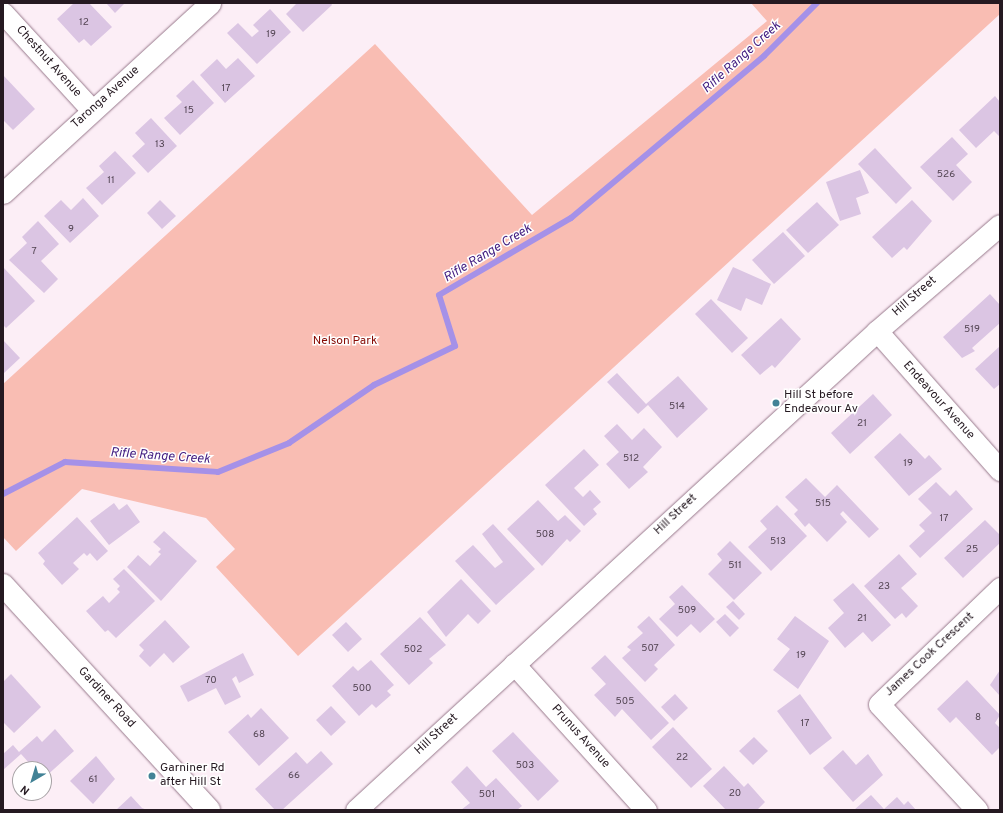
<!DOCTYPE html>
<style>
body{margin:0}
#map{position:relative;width:1003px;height:813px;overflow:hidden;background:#fceef6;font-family:Overpass,sans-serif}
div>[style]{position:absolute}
.green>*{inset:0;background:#f9bdb3}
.stream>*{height:6px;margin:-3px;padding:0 3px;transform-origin:3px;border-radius:3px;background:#a591e8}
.building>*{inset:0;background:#dbc5e3}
.roads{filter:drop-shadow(0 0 1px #98798c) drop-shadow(0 0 1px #98798c)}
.minor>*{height:21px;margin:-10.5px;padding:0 10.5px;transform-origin:10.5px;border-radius:10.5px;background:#fff}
.tertiary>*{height:22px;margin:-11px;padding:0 11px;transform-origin:11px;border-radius:11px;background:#fff}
.dots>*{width:11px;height:11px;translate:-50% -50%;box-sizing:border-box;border:2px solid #fff;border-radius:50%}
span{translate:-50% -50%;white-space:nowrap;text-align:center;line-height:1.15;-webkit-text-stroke:3px #fff;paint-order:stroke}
.number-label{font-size:10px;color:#524452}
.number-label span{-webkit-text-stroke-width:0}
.street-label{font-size:12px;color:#251921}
.park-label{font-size:12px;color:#870c05}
.poi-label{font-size:12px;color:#251921}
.left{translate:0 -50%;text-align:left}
.water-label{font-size:13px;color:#421d81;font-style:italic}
.frame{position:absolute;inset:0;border:4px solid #251921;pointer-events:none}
.north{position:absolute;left:12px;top:761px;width:40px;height:40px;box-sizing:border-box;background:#fff;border:1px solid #a8a3a6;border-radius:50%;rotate:218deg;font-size:11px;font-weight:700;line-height:16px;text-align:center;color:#251921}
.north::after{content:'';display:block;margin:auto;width:14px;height:18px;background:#428296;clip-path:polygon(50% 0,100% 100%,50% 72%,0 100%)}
</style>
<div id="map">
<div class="green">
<i style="clip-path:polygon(751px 3px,1000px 3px,1000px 14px,298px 656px,216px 567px,235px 549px,206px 518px,82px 489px,16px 551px,3px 537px,3px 384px,375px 44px,532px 215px,767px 21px)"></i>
</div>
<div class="stream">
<i style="left:3px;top:494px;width:70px;rotate:-27.3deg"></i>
<i style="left:65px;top:462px;width:153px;rotate:3.7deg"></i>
<i style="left:218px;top:472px;width:77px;rotate:-22.2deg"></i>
<i style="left:289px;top:443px;width:103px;rotate:-34.3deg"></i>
<i style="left:374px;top:385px;width:90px;rotate:-25.7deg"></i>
<i style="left:455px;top:346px;width:53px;rotate:-107.4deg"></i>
<i style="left:439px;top:295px;width:153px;rotate:-30.3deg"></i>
<i style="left:571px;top:218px;width:252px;rotate:-40deg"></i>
<i style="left:764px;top:56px;width:75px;rotate:-45deg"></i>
</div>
<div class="building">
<i style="clip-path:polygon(74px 3px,89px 3px,112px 27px,91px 46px,84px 39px,79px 43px,57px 19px)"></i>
<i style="clip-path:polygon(106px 3px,125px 3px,115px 13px)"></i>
<i style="clip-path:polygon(297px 3px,331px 3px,332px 5px,303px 32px,286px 14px)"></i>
<i style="clip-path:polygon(270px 9px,291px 32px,257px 64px,227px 33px,238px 23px,252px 37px,259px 31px,253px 25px)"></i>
<i style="clip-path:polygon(238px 58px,255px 76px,225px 103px,200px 75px,217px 59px,226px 69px)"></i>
<i style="clip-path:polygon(3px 75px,35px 109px,13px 130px,3px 120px)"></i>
<i style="clip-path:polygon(193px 80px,214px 103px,180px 135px,164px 118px,182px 102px,176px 96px)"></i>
<i style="clip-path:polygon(995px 96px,1000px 102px,1000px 137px,994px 131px,976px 148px,959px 130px)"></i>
<i style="clip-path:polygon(151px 118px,177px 146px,148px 173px,132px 156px,145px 144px,135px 133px)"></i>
<i style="clip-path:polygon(952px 137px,968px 154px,956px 165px,972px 182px,953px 201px,920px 167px)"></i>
<i style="clip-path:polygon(875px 148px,912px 188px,896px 204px,858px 164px)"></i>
<i style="clip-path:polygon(115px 151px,136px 173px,102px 205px,86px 188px,104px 172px,99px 166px)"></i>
<i style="clip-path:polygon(860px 170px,869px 193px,856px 198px,861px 214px,840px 221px,826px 182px)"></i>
<i style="clip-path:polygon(83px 198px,99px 216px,70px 243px,44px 216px,61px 200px,71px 210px)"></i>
<i style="clip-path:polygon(160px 200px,176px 216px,162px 229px,147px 213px)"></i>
<i style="clip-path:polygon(912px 200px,932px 221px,907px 250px,904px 247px,892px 258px,872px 237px)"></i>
<i style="clip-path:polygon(817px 202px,839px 225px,808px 253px,786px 230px)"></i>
<i style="clip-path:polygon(38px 221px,59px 244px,41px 261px,58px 279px,44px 293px,9px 260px,27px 243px,22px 237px)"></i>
<i style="clip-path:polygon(783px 232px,805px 256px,774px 284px,752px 260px)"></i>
<i style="clip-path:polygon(3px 267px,35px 301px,6px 328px,3px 325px)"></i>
<i style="clip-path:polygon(733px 267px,771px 284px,762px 305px,746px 298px,741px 311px,717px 300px)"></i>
<i style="clip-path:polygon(990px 294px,1000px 305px,1000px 323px,972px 348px,975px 351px,962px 358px,943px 337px)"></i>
<i style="clip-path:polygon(711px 299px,748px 338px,732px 353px,695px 314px)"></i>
<i style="clip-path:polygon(781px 318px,801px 339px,775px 368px,772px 365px,760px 375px,741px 355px)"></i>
<i style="clip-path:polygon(3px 340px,20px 358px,3px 374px)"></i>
<i style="clip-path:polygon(1000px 346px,1000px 384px,994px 389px,975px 369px)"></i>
<i style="clip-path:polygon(617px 373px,646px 404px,678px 376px,708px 409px,677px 438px,648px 405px,638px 414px,607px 382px)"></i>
<i style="clip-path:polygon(873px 394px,892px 415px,850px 454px,831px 433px)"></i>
<i style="clip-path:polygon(617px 424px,632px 440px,644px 428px,662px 447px,643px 467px,648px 472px,629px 489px,606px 464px,619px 452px,604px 436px)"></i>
<i style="clip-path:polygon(900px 433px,925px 459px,929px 455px,942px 469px,909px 496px,874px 457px)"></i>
<i style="clip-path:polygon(584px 449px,599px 465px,574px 488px,583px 497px,590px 490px,601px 502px,593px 509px,597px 514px,584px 526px,545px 485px)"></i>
<i style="clip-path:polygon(806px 478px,825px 497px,837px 485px,879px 529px,869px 538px,843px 511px,840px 514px,847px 522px,827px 542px,809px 523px,805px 527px,794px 514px,798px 510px,785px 497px)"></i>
<i style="clip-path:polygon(936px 482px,950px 496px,956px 490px,973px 509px,920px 558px,909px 546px,925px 531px,919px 525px,932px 513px,918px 499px)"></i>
<i style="clip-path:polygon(538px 500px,558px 521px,565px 515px,581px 531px,570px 542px,567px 539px,542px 566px,507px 529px)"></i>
<i style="clip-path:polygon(114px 503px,119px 510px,127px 504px,140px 522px,109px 545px,90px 521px)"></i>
<i style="clip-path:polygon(777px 505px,807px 536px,771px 571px,748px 547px,767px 529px,760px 521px)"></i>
<i style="clip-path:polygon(77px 517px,108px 551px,97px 561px,90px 553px,87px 556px,84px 553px,73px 563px,79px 569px,62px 585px,43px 564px,45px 561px,38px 553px)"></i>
<i style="clip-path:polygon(985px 520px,1000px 535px,1000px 543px,963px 578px,944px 558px)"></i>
<i style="clip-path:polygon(493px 524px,535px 569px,496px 605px,455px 561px,473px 545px,495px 568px,503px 562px,482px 534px)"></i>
<i style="clip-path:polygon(164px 531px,197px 561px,161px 601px,127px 567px,138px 555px,150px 566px,161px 554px,158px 552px,161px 549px,153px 542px)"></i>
<i style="clip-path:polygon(730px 541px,762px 573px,734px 600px,708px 574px,722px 560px,717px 554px)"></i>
<i style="clip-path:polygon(899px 554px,917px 574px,901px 588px,918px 606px,906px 618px,902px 613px,895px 619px,864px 586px)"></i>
<i style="clip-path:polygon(124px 569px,155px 601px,116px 638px,108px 630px,105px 632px,86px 611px,103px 596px,109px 603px,120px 592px,117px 589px,120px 586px,113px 579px)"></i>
<i style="clip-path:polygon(461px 579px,491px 611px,478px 624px,468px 614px,446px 637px,427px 612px)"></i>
<i style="clip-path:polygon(853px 583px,891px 625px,872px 642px,863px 632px,845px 648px,828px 628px,844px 613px,833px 600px)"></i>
<i style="clip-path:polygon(682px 585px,715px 619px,700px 633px,691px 624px,677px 637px,659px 619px,675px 604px,669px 597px)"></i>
<i style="clip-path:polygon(733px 601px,745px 614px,739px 620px,726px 607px)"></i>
<i style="clip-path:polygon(725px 614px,739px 628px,730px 637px,716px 622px)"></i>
<i style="clip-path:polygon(649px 616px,675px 645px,654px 665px,658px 669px,645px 682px,622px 658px,631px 650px,627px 647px,643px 633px,637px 627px)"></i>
<i style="clip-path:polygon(795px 616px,829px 641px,798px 689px,773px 670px,790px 649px,777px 639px)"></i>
<i style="clip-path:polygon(420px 617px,446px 645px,429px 659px,433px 663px,409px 685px,380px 654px)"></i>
<i style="clip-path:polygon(165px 620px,190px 647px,173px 663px,164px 653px,150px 667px,139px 656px,144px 650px,139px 645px)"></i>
<i style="clip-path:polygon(346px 622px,362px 639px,348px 652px,332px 635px)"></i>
<i style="clip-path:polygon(243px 653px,254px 675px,239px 683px,236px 676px,232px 679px,241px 697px,225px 705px,216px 688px,188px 702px,180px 686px)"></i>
<i style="clip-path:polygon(605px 655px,669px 723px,651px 740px,622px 709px,615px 717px,594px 695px,606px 684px,591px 668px)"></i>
<i style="clip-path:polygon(371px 660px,394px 685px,387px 691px,391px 695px,376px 708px,372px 704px,359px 716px,332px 686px,353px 666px,358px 671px)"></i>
<i style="clip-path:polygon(1000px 670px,1000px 696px,990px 685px)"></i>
<i style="clip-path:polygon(11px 674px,41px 707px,14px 733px,3px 722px,3px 682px)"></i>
<i style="clip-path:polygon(967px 680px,1000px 715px,995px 723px,1000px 728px,1000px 747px,992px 755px,956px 717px,950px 723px,937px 709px)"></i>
<i style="clip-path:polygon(675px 694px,688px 708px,674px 721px,661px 707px)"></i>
<i style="clip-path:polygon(800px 694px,832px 738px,810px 755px,777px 711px)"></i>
<i style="clip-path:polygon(331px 706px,346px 722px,331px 736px,316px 720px)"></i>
<i style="clip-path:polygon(261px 708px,289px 738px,259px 766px,228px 732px,248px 714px,251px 718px)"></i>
<i style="clip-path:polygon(673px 727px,712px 769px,691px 788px,652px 747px)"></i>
<i style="clip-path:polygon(55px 729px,74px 751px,44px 778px,44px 769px,27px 769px,31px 765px,21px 754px,3px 770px,3px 754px,13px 745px,19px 752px,37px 736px,42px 742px)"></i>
<i style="clip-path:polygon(513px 732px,559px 781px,538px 801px,492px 751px)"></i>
<i style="clip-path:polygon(754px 737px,768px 751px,753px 765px,739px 751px)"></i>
<i style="clip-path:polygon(843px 750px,856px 765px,868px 754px,883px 775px,853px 802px,823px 768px)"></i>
<i style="clip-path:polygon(321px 751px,333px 764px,282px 810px,275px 810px,255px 789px,296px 752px,307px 764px)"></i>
<i style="clip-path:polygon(96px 756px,115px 779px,93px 804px,70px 781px)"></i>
<i style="clip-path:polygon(467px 766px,486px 787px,496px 778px,522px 806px,517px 810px,461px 810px,470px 803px,451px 782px)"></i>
<i style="clip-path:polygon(724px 766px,744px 787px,748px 783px,765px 802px,757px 810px,726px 810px,703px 786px)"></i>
<i style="clip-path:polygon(871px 795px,884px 809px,897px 797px,904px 805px,908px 801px,916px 810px,854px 810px)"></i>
<i style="clip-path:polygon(131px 796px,142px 808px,147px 810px,116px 810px)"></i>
</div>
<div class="roads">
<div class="minor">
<i style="left:3px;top:13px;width:132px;rotate:47.5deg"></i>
<i style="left:3px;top:193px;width:281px;rotate:-42.5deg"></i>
<i style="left:877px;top:331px;width:186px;rotate:48.5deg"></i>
<i style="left:514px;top:664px;width:197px;rotate:47.9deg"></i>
<i style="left:356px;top:810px;width:708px;rotate:-42.59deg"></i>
<i style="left:877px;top:331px;width:162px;rotate:-40.8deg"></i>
<i style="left:977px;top:810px;width:144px;rotate:-132.8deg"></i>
<i style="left:879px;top:704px;width:168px;rotate:-43.8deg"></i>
</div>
<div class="tertiary">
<i style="left:3px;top:585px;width:305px;rotate:47.5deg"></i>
</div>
</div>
<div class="dots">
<i style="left:776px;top:403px;background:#428296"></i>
<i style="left:152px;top:776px;background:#428296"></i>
</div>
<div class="number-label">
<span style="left:84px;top:23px">12</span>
<span style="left:271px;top:35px">19</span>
<span style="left:226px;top:89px">17</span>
<span style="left:189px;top:111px">15</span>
<span style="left:160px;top:145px">13</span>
<span style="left:946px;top:175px">526</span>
<span style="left:111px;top:181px">11</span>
<span style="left:71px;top:230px">9</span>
<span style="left:34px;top:252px">7</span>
<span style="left:972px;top:330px">519</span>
<span style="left:677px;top:407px">514</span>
<span style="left:862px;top:424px">21</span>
<span style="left:631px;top:459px">512</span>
<span style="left:908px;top:464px">19</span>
<span style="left:823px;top:504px">515</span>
<span style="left:944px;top:519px">17</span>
<span style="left:545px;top:535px">508</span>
<span style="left:778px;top:542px">513</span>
<span style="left:972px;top:550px">25</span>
<span style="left:735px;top:566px">511</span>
<span style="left:884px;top:587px">23</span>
<span style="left:687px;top:611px">509</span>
<span style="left:862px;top:619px">21</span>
<span style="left:650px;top:649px">507</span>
<span style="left:413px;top:650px">502</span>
<span style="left:801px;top:656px">19</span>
<span style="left:211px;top:681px">70</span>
<span style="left:362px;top:689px">500</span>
<span style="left:625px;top:702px">505</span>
<span style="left:978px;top:718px">8</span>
<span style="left:805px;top:724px">17</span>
<span style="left:259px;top:735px">68</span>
<span style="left:682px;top:758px">22</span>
<span style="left:525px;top:766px">503</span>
<span style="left:294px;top:776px">66</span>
<span style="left:93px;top:780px">61</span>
<span style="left:735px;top:794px">20</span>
<span style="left:487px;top:795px">501</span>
</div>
<div class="street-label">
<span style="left:48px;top:62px;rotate:48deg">Chestnut Avenue</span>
<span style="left:106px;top:98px;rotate:-42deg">Taronga Avenue</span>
<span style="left:915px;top:297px;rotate:-41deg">Hill Street</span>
<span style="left:938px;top:401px;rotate:48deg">Endeavour Avenue</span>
<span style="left:676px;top:515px;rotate:-43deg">Hill Street</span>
<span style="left:930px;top:655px;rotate:-43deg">James Cook Crescent</span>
<span style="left:106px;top:698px;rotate:47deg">Gardiner Road</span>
<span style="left:437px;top:735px;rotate:-43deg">Hill Street</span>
<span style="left:580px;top:737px;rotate:48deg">Prunus Avenue</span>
</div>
<div class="park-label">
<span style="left:345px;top:342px">Nelson Park</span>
</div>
<div class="poi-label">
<span class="left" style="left:784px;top:403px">Hill St before<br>Endeavour Av</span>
<span class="left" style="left:160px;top:776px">Garniner Rd<br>after Hill St</span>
</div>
<div class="water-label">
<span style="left:742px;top:58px;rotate:-42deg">Rifle Range Creek</span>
<span style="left:488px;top:254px;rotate:-31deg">Rifle Range Creek</span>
<span style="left:160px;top:457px;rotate:4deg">Rifle Range Creek</span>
</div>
<div class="frame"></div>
<div class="north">N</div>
</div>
